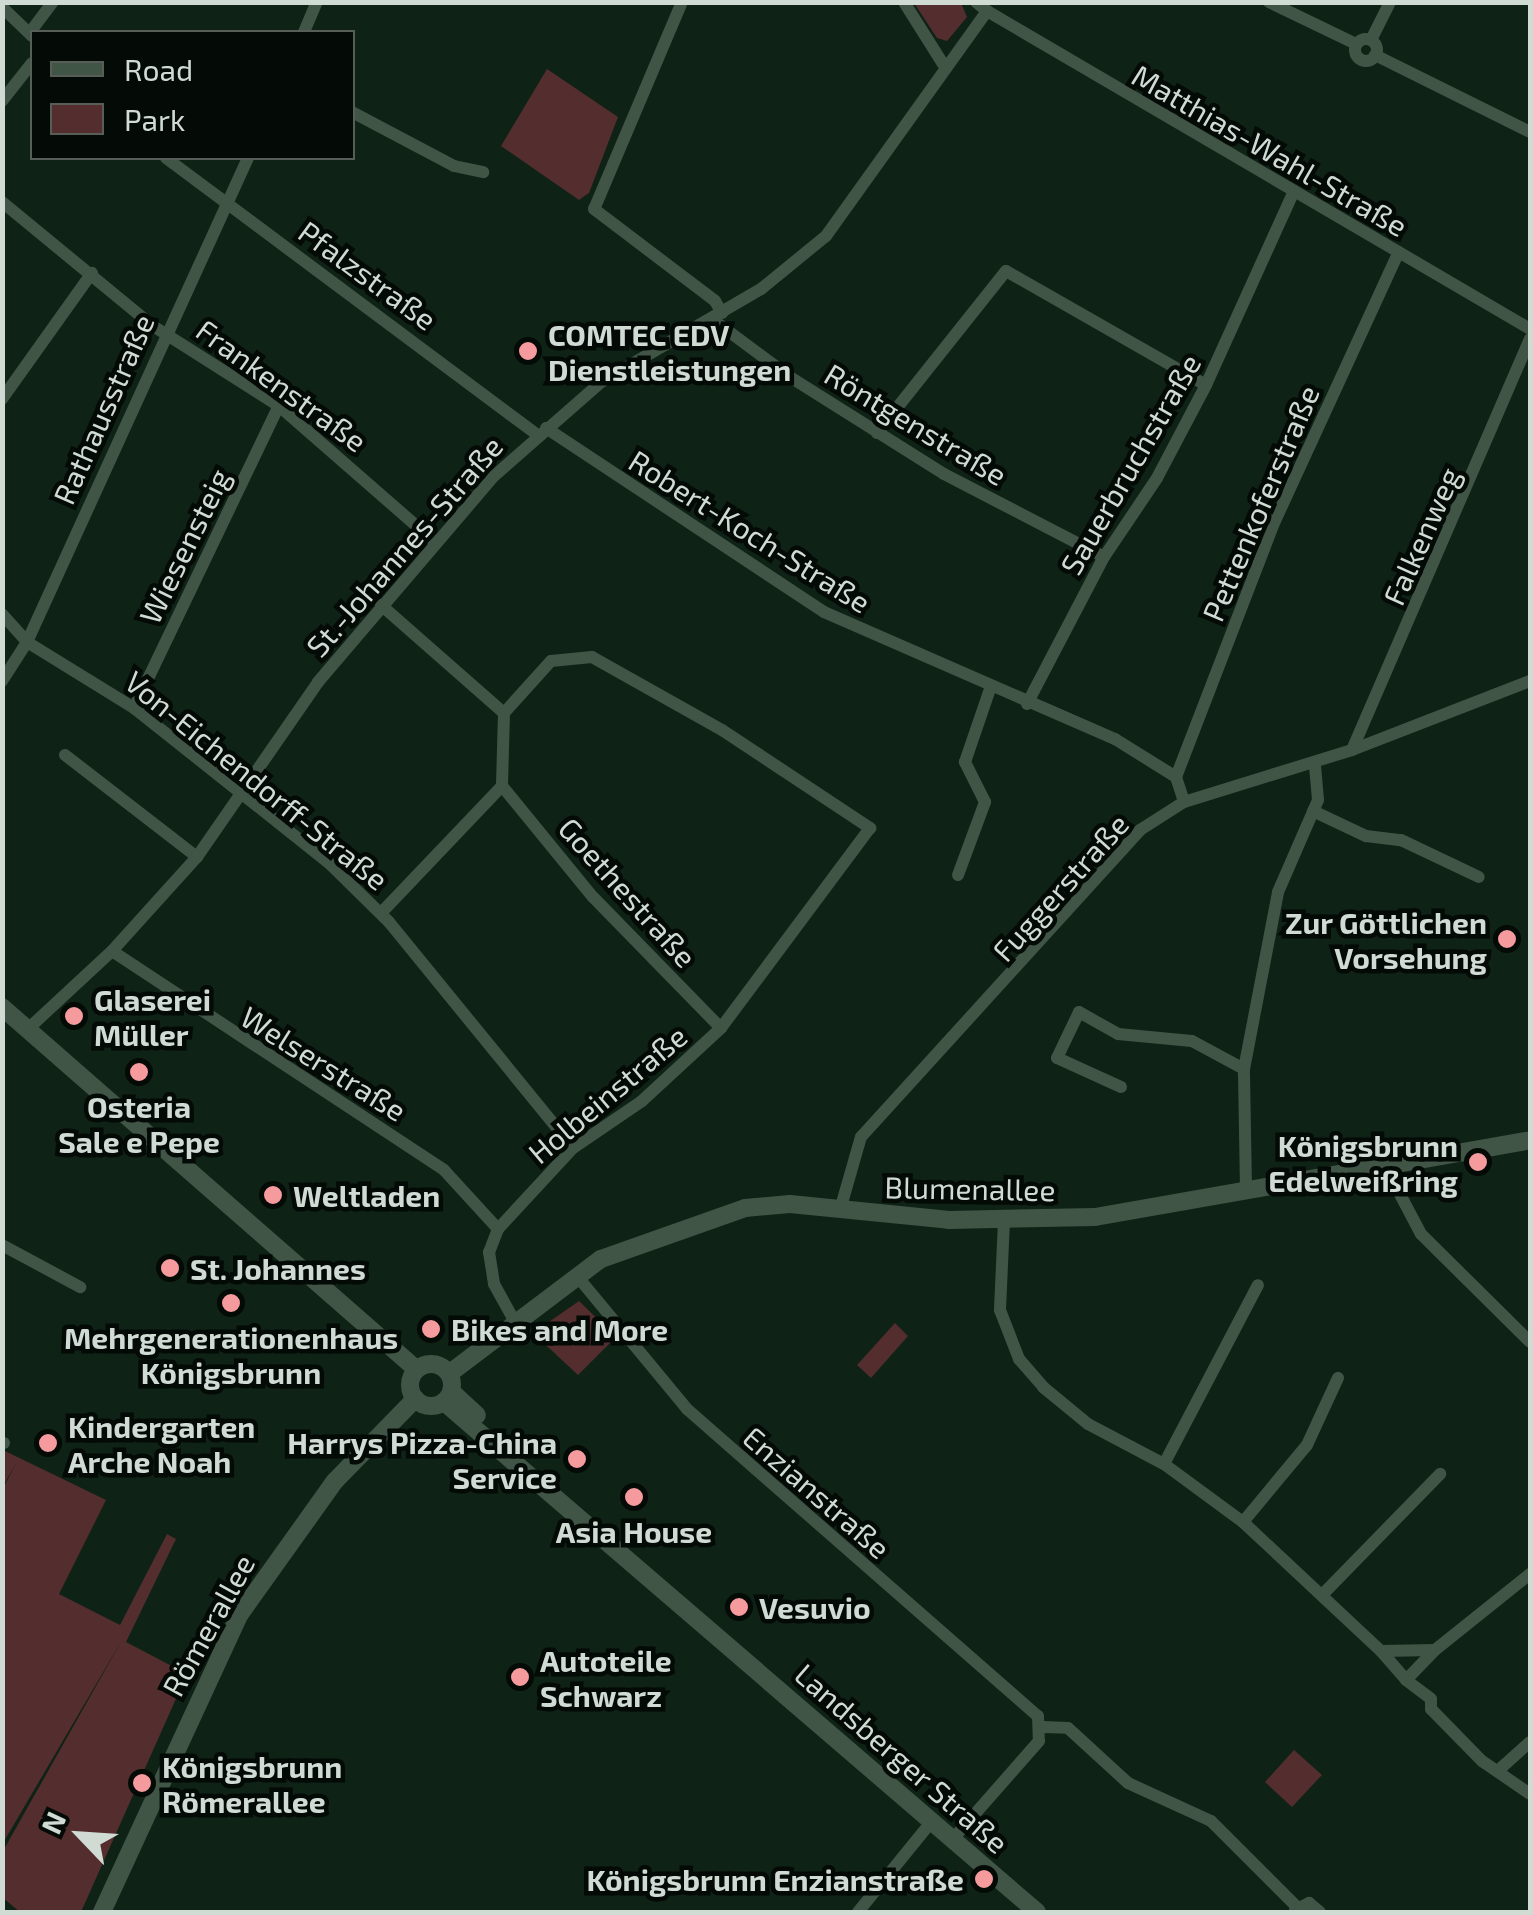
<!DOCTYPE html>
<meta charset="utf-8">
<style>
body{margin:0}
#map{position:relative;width:1533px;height:1915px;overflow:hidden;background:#0f2216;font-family:"Exo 2",sans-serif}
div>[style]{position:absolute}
.green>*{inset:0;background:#542d2e}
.street>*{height:12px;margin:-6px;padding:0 6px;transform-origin:6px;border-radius:6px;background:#405546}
.street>.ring{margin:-6px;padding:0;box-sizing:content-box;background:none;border:12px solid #405546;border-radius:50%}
.secondary>*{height:18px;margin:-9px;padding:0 9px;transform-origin:9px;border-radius:9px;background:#405546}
.secondary>.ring{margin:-9px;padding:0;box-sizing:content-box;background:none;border:18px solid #405546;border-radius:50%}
.dots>*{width:28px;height:28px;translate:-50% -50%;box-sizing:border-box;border:5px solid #040a05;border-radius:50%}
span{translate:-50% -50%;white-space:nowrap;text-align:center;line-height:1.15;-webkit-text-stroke:9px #040a05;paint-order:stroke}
.street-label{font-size:30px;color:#d0dbd3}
.poi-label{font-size:30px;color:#d0dbd3;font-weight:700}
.left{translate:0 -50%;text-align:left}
.right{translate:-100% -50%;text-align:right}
.frame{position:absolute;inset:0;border:5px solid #d0dbd3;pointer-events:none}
.legend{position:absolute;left:30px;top:30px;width:325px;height:130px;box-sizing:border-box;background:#040a05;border:2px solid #565e57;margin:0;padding:12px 18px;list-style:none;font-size:30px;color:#d0dbd3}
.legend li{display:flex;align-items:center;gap:20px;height:50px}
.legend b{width:50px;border:2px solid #565e57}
.north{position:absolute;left:30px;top:1785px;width:100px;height:100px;-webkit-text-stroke:8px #040a05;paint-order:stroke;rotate:295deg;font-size:28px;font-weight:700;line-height:40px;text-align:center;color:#d0dbd3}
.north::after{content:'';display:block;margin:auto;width:35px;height:45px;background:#d0dbd3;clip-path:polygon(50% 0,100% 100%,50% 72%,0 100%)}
</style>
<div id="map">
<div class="green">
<i style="clip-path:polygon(914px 3px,961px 3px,967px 17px,947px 41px,937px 38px)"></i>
<i style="clip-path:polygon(547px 69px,618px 117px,589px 193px,579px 200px,501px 146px)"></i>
<i style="clip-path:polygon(579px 1301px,616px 1337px,578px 1375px,533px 1333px)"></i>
<i style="clip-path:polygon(895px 1323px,908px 1336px,871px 1378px,857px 1365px)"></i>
<i style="clip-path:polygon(3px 1450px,106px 1500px,59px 1594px,120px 1625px,167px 1534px,176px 1539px,126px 1642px,187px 1674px,81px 1912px,20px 1912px,3px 1898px,3px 1851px,122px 1640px,3px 1843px,2px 1490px,17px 1462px,3px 1486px)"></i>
<i style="clip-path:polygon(1294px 1750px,1322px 1775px,1292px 1807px,1265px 1782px)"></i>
</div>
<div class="street">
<i style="left:682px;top:2px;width:225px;rotate:113deg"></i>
<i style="left:594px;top:209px;width:152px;rotate:37.2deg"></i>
<i style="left:715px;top:301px;width:14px;rotate:60deg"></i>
<i style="left:904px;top:2px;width:73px;rotate:57.8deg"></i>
<i style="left:1269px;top:2px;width:97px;rotate:25.8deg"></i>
<i style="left:2px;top:7px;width:42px;rotate:44deg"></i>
<i style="left:987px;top:11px;width:629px;rotate:30.35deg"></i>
<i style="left:31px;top:31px;width:36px;rotate:-53deg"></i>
<i style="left:304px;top:32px;width:33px;rotate:-67deg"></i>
<i class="ring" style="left:1355px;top:39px;width:10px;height:10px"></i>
<i style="left:1371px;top:40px;width:42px;rotate:-63.4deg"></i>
<i style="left:1375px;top:55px;width:173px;rotate:26.4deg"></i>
<i style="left:2px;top:101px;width:48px;rotate:-51.7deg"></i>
<i style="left:352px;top:112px;width:115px;rotate:27.9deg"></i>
<i style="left:454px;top:166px;width:30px;rotate:12deg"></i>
<i style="left:166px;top:158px;width:464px;rotate:36.7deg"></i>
<i style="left:2px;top:202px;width:195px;rotate:39.4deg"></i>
<i style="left:153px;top:326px;width:149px;rotate:32.4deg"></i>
<i style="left:279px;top:406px;width:206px;rotate:41.1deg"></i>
<i style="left:712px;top:319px;width:97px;rotate:36.6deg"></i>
<i style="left:790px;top:377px;width:182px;rotate:32.2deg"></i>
<i style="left:944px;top:474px;width:180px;rotate:27.4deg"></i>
<i style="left:2px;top:399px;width:155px;rotate:-54.5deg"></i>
<i style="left:546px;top:428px;width:333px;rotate:33.5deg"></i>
<i style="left:824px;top:612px;width:318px;rotate:23.6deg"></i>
<i style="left:1115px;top:739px;width:72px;rotate:31.9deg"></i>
<i style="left:1176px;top:777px;width:26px;rotate:72deg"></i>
<i style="left:877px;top:433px;width:207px;rotate:-51.5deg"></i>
<i style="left:1006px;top:271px;width:230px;rotate:29.7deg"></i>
<i style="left:381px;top:605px;width:164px;rotate:41.3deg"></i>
<i style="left:504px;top:713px;width:73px;rotate:91.6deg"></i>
<i style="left:2px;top:614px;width:38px;rotate:48deg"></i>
<i style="left:27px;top:642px;width:126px;rotate:31.7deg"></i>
<i style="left:134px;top:708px;width:249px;rotate:38.5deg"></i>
<i style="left:329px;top:863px;width:84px;rotate:44.5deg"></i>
<i style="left:389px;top:922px;width:291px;rotate:50.8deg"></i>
<i style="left:2px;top:681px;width:46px;rotate:-57.3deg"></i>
<i style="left:27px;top:642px;width:532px;rotate:-65.46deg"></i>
<i style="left:1027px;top:704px;width:166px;rotate:-62.4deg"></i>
<i style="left:1104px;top:557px;width:95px;rotate:-56.1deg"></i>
<i style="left:1157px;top:478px;width:105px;rotate:-62.2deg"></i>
<i style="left:1206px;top:385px;width:213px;rotate:-65.6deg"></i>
<i style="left:134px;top:708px;width:335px;rotate:-64.4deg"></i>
<i style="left:504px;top:713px;width:70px;rotate:-47.9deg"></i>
<i style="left:551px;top:661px;width:41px;rotate:-5.6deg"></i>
<i style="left:592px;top:657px;width:149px;rotate:29.3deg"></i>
<i style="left:722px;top:730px;width:178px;rotate:33.5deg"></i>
<i style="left:870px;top:828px;width:249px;rotate:126.7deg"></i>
<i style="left:721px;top:1028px;width:108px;rotate:137.3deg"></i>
<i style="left:642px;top:1101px;width:83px;rotate:145.7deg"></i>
<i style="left:573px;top:1148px;width:110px;rotate:132.8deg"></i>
<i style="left:498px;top:1229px;width:25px;rotate:111deg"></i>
<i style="left:489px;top:1252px;width:32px;rotate:81deg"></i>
<i style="left:494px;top:1284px;width:43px;rotate:61.1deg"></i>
<i style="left:1352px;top:750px;width:448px;rotate:-66.6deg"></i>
<i style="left:65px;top:755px;width:167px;rotate:37.7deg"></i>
<i style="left:1176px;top:777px;width:274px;rotate:-68.9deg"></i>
<i style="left:1275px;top:521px;width:296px;rotate:-65.3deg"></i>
<i style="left:502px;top:786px;width:144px;rotate:50.7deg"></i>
<i style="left:593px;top:897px;width:183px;rotate:45.7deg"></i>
<i style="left:1313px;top:811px;width:59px;rotate:25.3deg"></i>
<i style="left:1366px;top:836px;width:35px;rotate:7deg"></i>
<i style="left:1401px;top:840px;width:86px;rotate:25.4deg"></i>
<i style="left:958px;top:875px;width:78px;rotate:-69.7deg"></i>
<i style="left:985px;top:802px;width:45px;rotate:-116.6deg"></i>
<i style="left:965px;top:762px;width:77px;rotate:-71.1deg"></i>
<i style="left:381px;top:913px;width:175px;rotate:-46.4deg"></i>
<i style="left:112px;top:951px;width:398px;rotate:33.4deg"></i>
<i style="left:444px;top:1170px;width:80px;rotate:47.5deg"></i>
<i style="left:29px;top:1028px;width:113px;rotate:-42.9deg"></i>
<i style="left:112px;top:951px;width:127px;rotate:-47.9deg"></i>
<i style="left:197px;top:857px;width:213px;rotate:-55.3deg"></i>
<i style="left:318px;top:682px;width:270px;rotate:-49.5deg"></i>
<i style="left:493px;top:477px;width:144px;rotate:-41.3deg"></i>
<i style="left:601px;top:382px;width:185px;rotate:-30.2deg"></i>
<i style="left:761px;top:289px;width:84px;rotate:-39.2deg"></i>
<i style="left:826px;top:236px;width:277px;rotate:-54.4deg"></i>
<i style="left:987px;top:11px;width:14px;rotate:-141deg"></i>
<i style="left:1121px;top:1087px;width:70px;rotate:-155.6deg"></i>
<i style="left:1057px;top:1058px;width:51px;rotate:-64.4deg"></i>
<i style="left:1079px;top:1012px;width:45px;rotate:29.4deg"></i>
<i style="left:1118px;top:1034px;width:74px;rotate:5.4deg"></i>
<i style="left:1192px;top:1041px;width:59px;rotate:28.3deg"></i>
<i style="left:1383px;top:1162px;width:81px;rotate:62.2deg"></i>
<i style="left:1421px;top:1234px;width:153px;rotate:44.7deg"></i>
<i style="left:1246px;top:1189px;width:120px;rotate:-91deg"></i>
<i style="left:1244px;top:1069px;width:180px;rotate:-79.1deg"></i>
<i style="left:1278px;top:892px;width:100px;rotate:-66.5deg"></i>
<i style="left:1318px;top:800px;width:38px;rotate:-95deg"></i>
<i style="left:840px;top:1210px;width:76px;rotate:-74deg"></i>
<i style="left:861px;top:1137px;width:415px;rotate:-47.7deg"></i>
<i style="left:1140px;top:830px;width:52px;rotate:-32.5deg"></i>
<i style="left:1184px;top:802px;width:176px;rotate:-17.2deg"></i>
<i style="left:1352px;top:750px;width:191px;rotate:-21.2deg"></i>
<i style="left:1004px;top:1221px;width:89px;rotate:92.6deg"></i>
<i style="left:1000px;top:1310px;width:53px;rotate:68.8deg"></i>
<i style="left:1019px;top:1359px;width:37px;rotate:49deg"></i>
<i style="left:1043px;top:1387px;width:58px;rotate:39.4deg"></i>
<i style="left:1088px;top:1424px;width:86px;rotate:27.8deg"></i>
<i style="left:1164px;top:1464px;width:98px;rotate:36.3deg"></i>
<i style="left:1243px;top:1522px;width:189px;rotate:43.1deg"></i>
<i style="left:1381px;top:1651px;width:54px;rotate:-1.1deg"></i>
<i style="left:1435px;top:1650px;width:122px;rotate:-38.7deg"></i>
<i style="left:2px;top:1245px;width:89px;rotate:28.3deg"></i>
<i style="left:577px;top:1276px;width:173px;rotate:50.4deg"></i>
<i style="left:687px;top:1409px;width:466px;rotate:41.2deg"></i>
<i style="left:1038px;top:1716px;width:25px;rotate:88deg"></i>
<i style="left:1039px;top:1741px;width:130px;rotate:131.3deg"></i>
<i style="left:2px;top:1443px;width:2px"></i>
<i style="left:1164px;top:1464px;width:202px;rotate:-62.3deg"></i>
<i style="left:1243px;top:1522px;width:100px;rotate:-50.3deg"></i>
<i style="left:1307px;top:1445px;width:74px;rotate:-65.2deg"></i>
<i style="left:1323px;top:1594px;width:168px;rotate:-45.7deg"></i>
<i style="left:1381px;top:1651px;width:38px;rotate:49deg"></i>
<i style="left:1406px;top:1680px;width:42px;rotate:-46deg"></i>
<i style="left:1406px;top:1680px;width:31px;rotate:37deg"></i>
<i style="left:1431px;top:1699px;width:10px;rotate:90deg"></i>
<i style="left:1431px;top:1709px;width:73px;rotate:45.6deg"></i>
<i style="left:1482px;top:1761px;width:58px;rotate:34.5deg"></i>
<i style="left:1043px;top:1727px;width:25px;rotate:2deg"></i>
<i style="left:1068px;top:1728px;width:81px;rotate:42.5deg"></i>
<i style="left:1128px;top:1783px;width:91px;rotate:24.6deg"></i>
<i style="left:1211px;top:1821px;width:122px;rotate:45deg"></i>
<i style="left:1501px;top:1768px;width:39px;rotate:-42deg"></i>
<i style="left:1295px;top:1910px;width:16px;rotate:-27deg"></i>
<i style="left:1309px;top:1903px;width:14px;rotate:39deg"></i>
<i style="left:858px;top:1912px;width:117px;rotate:-50.9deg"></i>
</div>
<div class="secondary">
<i style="left:2px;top:1007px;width:550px;rotate:41.17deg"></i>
<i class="ring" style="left:410px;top:1364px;width:24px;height:24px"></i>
<i style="left:450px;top:1373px;width:189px;rotate:-37.1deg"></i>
<i style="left:601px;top:1259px;width:153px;rotate:-19.5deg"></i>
<i style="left:745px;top:1208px;width:45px;rotate:-5.1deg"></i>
<i style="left:790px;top:1204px;width:160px;rotate:5.7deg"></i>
<i style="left:949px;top:1220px;width:146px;rotate:-1.2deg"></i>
<i style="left:1095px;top:1217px;width:442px;rotate:-10deg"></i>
<i style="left:452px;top:1392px;width:34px;rotate:43deg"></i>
<i style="left:444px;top:1402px;width:782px;rotate:40.7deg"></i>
<i style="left:102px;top:1912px;width:328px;rotate:-65.2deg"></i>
<i style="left:240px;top:1614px;width:163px;rotate:-54.5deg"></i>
<i style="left:335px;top:1481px;width:115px;rotate:-45.7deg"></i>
</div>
<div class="dots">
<i style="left:528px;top:351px;background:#f59b9e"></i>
<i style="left:1507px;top:939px;background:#f59b9e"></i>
<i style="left:74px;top:1016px;background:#f59b9e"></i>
<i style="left:139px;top:1072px;background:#f59b9e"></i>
<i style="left:1478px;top:1162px;background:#f59b9e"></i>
<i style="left:273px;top:1195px;background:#f59b9e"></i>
<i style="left:170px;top:1268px;background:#f59b9e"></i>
<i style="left:231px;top:1303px;background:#f59b9e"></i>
<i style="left:431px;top:1329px;background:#f59b9e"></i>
<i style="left:48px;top:1443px;background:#f59b9e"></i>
<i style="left:577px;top:1459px;background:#f59b9e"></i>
<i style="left:634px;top:1497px;background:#f59b9e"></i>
<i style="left:739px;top:1607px;background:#f59b9e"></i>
<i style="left:520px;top:1677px;background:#f59b9e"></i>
<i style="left:142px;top:1783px;background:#f59b9e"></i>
<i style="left:984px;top:1879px;background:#f59b9e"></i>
</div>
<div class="street-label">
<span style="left:1270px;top:150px;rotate:30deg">Matthias-Wahl-Straße</span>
<span style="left:368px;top:275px;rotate:36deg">Pfalzstraße</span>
<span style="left:282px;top:385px;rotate:36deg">Frankenstraße</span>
<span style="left:103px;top:409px;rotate:-66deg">Rathausstraße</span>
<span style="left:916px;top:424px;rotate:31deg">Röntgenstraße</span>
<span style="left:1130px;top:464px;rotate:-60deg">Sauerbruchstraße</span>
<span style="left:1260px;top:503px;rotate:-67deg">Pettenkoferstraße</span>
<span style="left:750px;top:531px;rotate:32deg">Robert-Koch-Straße</span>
<span style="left:1421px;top:536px;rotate:-66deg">Falkenweg</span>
<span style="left:184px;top:546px;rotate:-64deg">Wiesensteig</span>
<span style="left:404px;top:546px;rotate:-49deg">St.-Johannes-Straße</span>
<span style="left:257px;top:780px;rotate:39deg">Von-Eichendorff-Straße</span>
<span style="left:1060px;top:887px;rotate:-48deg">Fuggerstraße</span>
<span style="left:628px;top:892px;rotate:48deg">Goethestraße</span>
<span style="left:324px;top:1063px;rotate:32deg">Welserstraße</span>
<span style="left:607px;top:1094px;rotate:-40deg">Holbeinstraße</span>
<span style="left:970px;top:1188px;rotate:1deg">Blumenallee</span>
<span style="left:817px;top:1492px;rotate:41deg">Enzianstraße</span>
<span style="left:208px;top:1625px;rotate:-61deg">Römerallee</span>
<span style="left:902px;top:1758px;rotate:41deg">Landsberger Straße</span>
</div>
<div class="poi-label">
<span class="left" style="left:548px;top:351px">COMTEC EDV<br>Dienstleistungen</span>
<span class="right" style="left:1487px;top:939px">Zur Göttlichen<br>Vorsehung</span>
<span class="left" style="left:94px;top:1016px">Glaserei<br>Müller</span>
<span style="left:139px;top:1123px">Osteria<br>Sale e Pepe</span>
<span class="right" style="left:1458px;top:1162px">Königsbrunn<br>Edelweißring</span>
<span class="left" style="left:293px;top:1195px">Weltladen</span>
<span class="left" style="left:190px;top:1268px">St. Johannes</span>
<span class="left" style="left:451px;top:1329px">Bikes and More</span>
<span style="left:231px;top:1354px">Mehrgenerationenhaus<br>Königsbrunn</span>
<span class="left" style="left:68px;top:1443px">Kindergarten<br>Arche Noah</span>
<span class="right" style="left:557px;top:1459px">Harrys Pizza-China<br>Service</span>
<span style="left:634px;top:1531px">Asia House</span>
<span class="left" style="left:759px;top:1607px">Vesuvio</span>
<span class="left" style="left:540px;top:1677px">Autoteile<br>Schwarz</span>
<span class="left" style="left:162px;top:1783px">Königsbrunn<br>Römerallee</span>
<span class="right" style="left:964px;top:1879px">Königsbrunn Enzianstraße</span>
</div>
<div class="frame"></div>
<ul class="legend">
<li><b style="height:12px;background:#405546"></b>Road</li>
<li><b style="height:28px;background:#542d2e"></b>Park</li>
</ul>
<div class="north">N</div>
</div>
